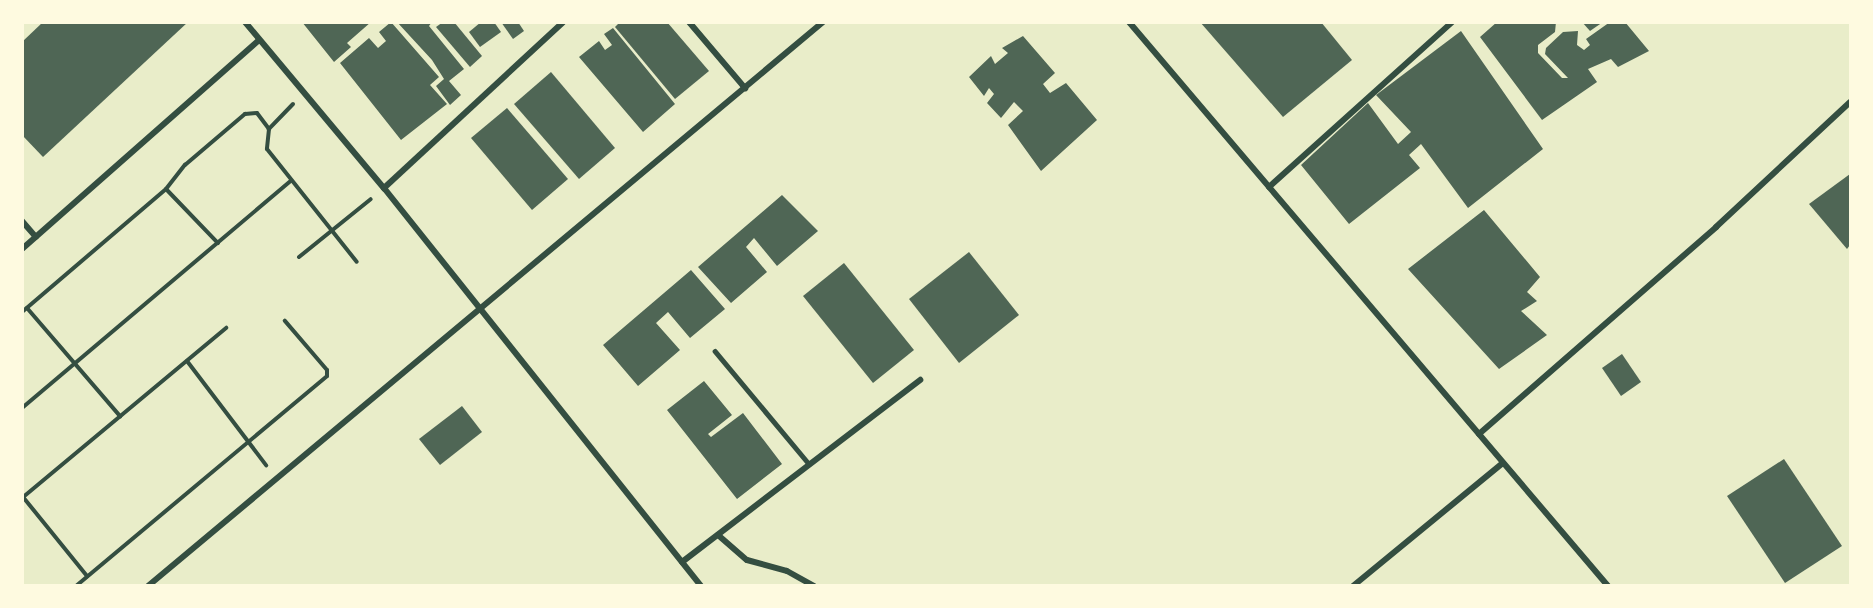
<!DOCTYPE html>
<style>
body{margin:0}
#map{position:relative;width:1873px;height:608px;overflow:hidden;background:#e9edc9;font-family:Georgia,serif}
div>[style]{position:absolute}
.building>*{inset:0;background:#4f6655}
.path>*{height:4px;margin:-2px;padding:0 2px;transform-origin:2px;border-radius:2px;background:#344e41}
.service>*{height:4.5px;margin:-2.25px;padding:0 2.25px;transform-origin:2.25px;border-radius:2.25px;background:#344e41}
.minor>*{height:6px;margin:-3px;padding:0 3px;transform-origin:3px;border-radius:3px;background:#344e41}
span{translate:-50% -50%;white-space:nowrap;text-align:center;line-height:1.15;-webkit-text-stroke:6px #fefae0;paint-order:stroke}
.frame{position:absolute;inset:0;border:24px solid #fefae0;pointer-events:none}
</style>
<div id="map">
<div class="building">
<i style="clip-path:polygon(43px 22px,188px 22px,43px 157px,22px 135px,22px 42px)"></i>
<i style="clip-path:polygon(302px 22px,371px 22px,347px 43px,351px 47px,334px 62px)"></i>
<i style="clip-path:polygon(391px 22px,439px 77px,430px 85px,447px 104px,401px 140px,340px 63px,369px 38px,378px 48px,386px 41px,379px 32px)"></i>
<i style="clip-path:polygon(397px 22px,432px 22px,429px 26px,464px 69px,449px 81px,461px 95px,450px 105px,436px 86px,444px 79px,432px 60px)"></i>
<i style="clip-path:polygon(443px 22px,454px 22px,482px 56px,470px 67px,436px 27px)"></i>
<i style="clip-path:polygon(481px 22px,494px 22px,501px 32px,480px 47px,469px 32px)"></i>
<i style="clip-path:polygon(501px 22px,518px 22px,524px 31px,513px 39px)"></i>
<i style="clip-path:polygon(620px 22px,667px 22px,709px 71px,675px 99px,615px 27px)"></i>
<i style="clip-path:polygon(1200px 22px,1321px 22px,1352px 60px,1283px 117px)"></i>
<i style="clip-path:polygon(1497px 22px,1556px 22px,1555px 32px,1538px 45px,1538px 53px,1562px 78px,1568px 78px,1545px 54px,1546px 48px,1563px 32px,1578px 31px,1577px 45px,1584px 50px,1590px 45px,1586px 39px,1610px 22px,1625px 22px,1649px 51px,1618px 67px,1611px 59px,1588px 69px,1597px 82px,1542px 120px,1480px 37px)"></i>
<i style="clip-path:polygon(1582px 22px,1603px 22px,1590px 31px)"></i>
<i style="clip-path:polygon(613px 28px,675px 104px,643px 132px,579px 57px,599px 41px,605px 50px,612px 45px,604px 34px)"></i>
<i style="clip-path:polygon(1461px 31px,1543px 149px,1468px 208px,1421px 144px,1409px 155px,1420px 168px,1349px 224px,1301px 165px,1368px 103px,1398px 144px,1411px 132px,1376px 95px)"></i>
<i style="clip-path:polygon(1023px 36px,1055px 73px,1043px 84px,1050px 93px,1066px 83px,1097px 120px,1041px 171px,1008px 125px,1023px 111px,1014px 102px,1001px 118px,987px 103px,994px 94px,989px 88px,984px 96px,969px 77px,991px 56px,995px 64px,1008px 53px,1002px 48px)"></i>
<i style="clip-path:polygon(551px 72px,615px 148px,579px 179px,514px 104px)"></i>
<i style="clip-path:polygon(507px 108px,568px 179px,532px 210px,471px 138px)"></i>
<i style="clip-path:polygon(1850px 174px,1850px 245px,1847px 249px,1809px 204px)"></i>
<i style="clip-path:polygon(782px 195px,818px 231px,777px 266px,754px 238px,746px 247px,767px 272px,731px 303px,698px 267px)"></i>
<i style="clip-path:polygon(1484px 210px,1540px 277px,1527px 292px,1537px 301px,1521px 311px,1547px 335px,1499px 369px,1408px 269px)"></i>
<i style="clip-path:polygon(969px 252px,1019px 315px,959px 363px,909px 299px)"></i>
<i style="clip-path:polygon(844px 263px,914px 350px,873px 383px,803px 296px)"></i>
<i style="clip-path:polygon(691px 270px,725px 309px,690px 338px,668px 312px,656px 323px,680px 350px,638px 386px,603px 345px)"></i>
<i style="clip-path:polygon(1622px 354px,1641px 382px,1621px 396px,1602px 368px)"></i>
<i style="clip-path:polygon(704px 381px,732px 415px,708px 434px,711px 437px,743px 413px,782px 464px,737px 499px,667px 410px)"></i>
<i style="clip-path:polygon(462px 406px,482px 432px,440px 465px,419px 439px)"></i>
<i style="clip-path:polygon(1784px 459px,1842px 546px,1785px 583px,1727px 496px)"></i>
</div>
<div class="path">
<i style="left:293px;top:104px;width:35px;rotate:134deg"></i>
<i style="left:269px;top:129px;width:20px;rotate:96deg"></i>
<i style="left:267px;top:149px;width:144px;rotate:51.5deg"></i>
<i style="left:166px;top:189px;width:75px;rotate:46.1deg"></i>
<i style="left:299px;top:257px;width:92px;rotate:-38.9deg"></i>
<i style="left:27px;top:308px;width:143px;rotate:49.3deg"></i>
<i style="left:22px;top:312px;width:189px;rotate:-40.5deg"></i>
<i style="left:166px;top:189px;width:31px;rotate:-52deg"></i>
<i style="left:185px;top:165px;width:79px;rotate:-40.4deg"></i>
<i style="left:245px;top:114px;width:12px;rotate:-5deg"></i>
<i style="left:257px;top:113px;width:20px;rotate:53deg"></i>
<i style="left:187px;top:361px;width:131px;rotate:52.8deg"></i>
<i style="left:22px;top:408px;width:352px;rotate:-40.2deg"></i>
<i style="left:23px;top:497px;width:102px;rotate:51deg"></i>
<i style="left:22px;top:498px;width:266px;rotate:-39.8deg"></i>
<i style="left:76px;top:586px;width:327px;rotate:-39.9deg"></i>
<i style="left:327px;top:376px;width:6px;rotate:-90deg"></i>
<i style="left:327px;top:370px;width:65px;rotate:-130.6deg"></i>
</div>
<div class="service">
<i style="left:715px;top:351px;width:147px;rotate:50.2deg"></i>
</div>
<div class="minor">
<i style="left:245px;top:22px;width:217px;rotate:50.1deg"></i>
<i style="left:384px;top:188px;width:509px;rotate:51.46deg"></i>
<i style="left:689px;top:22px;width:87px;rotate:49.7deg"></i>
<i style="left:1129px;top:22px;width:740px;rotate:49.66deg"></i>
<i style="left:1269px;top:187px;width:246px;rotate:-42deg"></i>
<i style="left:384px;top:188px;width:244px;rotate:-42.8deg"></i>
<i style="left:22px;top:221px;width:21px;rotate:49deg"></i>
<i style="left:22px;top:249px;width:316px;rotate:-41.4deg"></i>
<i style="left:1479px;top:434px;width:315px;rotate:-41.1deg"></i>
<i style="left:1716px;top:227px;width:183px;rotate:-43deg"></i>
<i style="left:718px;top:535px;width:38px;rotate:41deg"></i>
<i style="left:747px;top:560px;width:41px;rotate:15.4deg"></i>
<i style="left:787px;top:571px;width:31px;rotate:29deg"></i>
<i style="left:682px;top:562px;width:300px;rotate:-37.4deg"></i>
<i style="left:148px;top:586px;width:880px;rotate:-39.88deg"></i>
<i style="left:1353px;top:586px;width:194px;rotate:-39.4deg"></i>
</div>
<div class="frame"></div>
</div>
